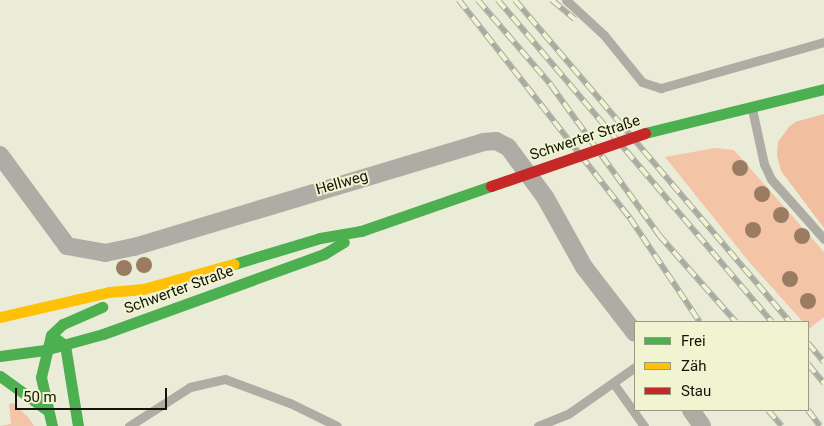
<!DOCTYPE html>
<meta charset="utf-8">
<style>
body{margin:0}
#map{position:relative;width:824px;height:426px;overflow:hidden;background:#eaecd8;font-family:Roboto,sans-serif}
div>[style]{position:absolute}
.green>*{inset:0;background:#f3c4a6}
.forest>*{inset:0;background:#f1be9f}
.lane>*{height:9px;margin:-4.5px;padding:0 4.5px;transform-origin:4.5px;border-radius:4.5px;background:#aeaca5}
.street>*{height:18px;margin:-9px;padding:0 9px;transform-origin:9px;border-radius:9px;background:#aeaca5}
.fast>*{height:11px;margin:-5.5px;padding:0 5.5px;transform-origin:5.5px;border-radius:5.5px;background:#4caf50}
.slow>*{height:11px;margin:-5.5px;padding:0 5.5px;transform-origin:5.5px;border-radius:5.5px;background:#ffc107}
.rail>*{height:5.5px;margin-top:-2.75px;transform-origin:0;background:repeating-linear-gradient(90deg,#f0f4d0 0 11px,#aaaba0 0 22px);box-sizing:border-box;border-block:1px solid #aaaba0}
.jam-bridge>*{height:11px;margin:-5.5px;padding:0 5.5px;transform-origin:5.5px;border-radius:5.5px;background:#c62828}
.trees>*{width:16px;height:16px;margin:-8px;border-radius:50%;background:#9b7c62}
span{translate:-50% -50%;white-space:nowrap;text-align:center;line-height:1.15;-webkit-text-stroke:4px #f0f4d0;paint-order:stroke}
.street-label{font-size:15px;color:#141508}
.legend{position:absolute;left:634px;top:321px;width:175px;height:90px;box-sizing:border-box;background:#f0f4d0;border:1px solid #989b80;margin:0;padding:6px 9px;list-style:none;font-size:15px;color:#141508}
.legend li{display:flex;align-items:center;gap:10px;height:25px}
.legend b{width:25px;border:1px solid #989b80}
.scale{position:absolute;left:15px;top:388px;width:152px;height:22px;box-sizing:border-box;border:2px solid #141508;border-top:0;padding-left:6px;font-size:15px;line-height:18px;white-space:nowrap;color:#141508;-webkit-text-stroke:4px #f0f4d0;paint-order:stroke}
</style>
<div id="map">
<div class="green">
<i style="clip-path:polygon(715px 148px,734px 150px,824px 252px,824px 317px,809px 329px,808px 322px,803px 322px,750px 263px,665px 157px)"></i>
<i style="clip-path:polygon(13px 403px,29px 418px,34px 426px,0 426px,11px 424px,9px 404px)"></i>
</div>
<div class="forest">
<i style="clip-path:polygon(824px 114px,824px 228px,781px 171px,777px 155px,778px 142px,789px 127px,795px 122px)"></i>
</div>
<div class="lane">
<i style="left:566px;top:0;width:52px;rotate:42.6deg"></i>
<i style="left:604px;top:35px;width:60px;rotate:51deg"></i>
<i style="left:642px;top:82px;width:20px;rotate:18deg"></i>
<i style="left:661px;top:88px;width:169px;rotate:-15.8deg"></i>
<i style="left:752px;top:109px;width:56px;rotate:77.7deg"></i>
<i style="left:764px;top:164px;width:17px;rotate:65deg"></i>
<i style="left:771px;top:179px;width:80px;rotate:48.5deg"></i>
<i style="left:614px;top:384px;width:52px;rotate:54.5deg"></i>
<i style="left:129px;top:426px;width:72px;rotate:-32.6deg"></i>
<i style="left:190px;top:387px;width:36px;rotate:-13deg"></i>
<i style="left:225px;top:379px;width:69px;rotate:20.3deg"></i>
<i style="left:290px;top:403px;width:52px;rotate:26.1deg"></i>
<i style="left:538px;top:426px;width:32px;rotate:-22deg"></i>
<i style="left:568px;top:414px;width:82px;rotate:-35deg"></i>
</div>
<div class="street">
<i style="left:0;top:155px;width:113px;rotate:53.6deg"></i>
<i style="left:67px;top:246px;width:39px;rotate:10deg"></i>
<i style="left:105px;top:253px;width:30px;rotate:-12deg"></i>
<i style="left:134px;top:247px;width:364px;rotate:-16.7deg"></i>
<i style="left:483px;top:142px;width:13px;rotate:-4deg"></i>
<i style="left:496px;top:141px;width:13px;rotate:27deg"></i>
<i style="left:508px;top:147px;width:62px;rotate:53.5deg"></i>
<i style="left:545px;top:197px;width:80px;rotate:60.9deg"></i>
<i style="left:584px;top:267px;width:83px;rotate:52.3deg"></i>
<i style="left:691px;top:410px;width:19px;rotate:55deg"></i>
</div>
<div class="fast">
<i style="left:645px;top:133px;width:184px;rotate:-13.8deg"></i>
<i style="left:234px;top:264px;width:90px;rotate:-16.8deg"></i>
<i style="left:320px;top:238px;width:42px;rotate:-9.7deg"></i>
<i style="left:361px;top:231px;width:138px;rotate:-19.1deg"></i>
<i style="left:52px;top:336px;width:16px;rotate:35deg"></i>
<i style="left:65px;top:345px;width:82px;rotate:80.9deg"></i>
<i style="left:0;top:356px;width:45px;rotate:-7.6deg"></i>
<i style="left:45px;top:350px;width:60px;rotate:-15.4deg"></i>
<i style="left:103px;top:334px;width:235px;rotate:-19.9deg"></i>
<i style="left:324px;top:254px;width:23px;rotate:-31deg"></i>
<i style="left:0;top:376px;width:58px;rotate:35.9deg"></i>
<i style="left:52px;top:426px;width:50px;rotate:-102.7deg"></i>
<i style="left:41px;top:377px;width:43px;rotate:-76.6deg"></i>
<i style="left:51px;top:335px;width:16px;rotate:-43deg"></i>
<i style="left:63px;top:324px;width:43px;rotate:-23.6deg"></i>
</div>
<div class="slow">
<i style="left:0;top:317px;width:112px;rotate:-12.9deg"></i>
<i style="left:109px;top:292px;width:34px;rotate:-5deg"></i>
<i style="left:143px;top:289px;width:94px;rotate:-15.4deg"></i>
</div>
<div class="rail">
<i style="left:459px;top:0;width:277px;rotate:51.9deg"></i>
<i style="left:630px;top:218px;width:125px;rotate:56.1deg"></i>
<i style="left:478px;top:0;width:112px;rotate:49.3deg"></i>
<i style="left:551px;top:85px;width:185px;rotate:54.2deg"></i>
<i style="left:659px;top:235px;width:116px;rotate:48.5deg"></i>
<i style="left:498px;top:0;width:423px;rotate:49.6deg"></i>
<i style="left:515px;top:0;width:423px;rotate:49.5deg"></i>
<i style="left:552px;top:0;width:30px;rotate:40deg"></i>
<i style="left:808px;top:343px;width:25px;rotate:50deg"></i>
<i style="left:808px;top:364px;width:25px;rotate:50deg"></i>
<i style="left:768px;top:410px;width:21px;rotate:49deg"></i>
<i style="left:808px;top:410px;width:20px;rotate:53deg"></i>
</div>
<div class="jam-bridge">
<i style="left:491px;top:186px;width:163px;rotate:-19deg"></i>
</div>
<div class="trees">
<i style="left:740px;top:168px"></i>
<i style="left:762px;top:194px"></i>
<i style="left:781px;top:215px"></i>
<i style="left:753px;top:230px"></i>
<i style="left:802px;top:236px"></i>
<i style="left:144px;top:265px"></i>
<i style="left:124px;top:268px"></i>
<i style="left:790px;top:279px"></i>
<i style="left:808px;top:301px"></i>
</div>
<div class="street-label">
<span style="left:585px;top:138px;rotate:-18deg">Schwerter Straße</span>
<span style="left:342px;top:183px;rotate:-16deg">Hellweg</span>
<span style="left:179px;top:290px;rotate:-20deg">Schwerter Straße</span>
</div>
<ul class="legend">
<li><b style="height:6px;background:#4caf50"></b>Frei</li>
<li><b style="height:6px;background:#ffc107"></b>Zäh</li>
<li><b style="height:6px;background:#c62828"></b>Stau</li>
</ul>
<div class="scale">50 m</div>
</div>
